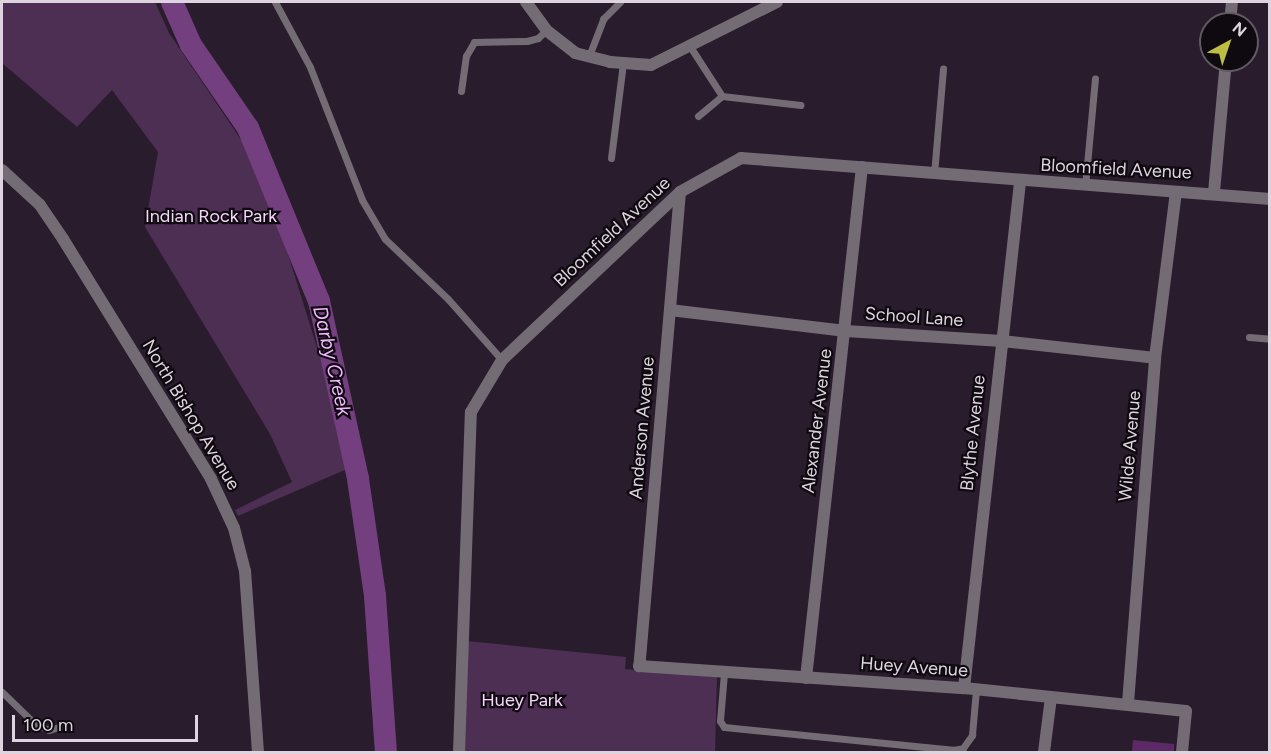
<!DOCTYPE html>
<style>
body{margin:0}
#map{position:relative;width:1271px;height:754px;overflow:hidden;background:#291c2c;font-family:Figtree,sans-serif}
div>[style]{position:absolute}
.green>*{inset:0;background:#4e2f54}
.shadow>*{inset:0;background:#0007}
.river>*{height:22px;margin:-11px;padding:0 11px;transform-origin:11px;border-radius:11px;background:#733f7e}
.building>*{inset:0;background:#5c2967}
.service>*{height:7px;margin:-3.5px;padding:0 3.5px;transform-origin:3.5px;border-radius:3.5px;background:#736c75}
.minor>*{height:12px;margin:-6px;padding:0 6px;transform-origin:6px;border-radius:6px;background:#736c75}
span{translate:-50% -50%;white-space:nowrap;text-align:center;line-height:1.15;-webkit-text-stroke:4.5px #0f0910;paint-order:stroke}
.street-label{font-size:18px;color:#ddd4df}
.park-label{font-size:18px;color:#f4d6fa}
.water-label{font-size:20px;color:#f2b7ff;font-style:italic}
.frame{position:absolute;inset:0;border:3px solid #ddd4df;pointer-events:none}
.north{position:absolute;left:1199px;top:12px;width:60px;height:60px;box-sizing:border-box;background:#0f0910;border:2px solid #615a63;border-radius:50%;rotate:40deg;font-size:16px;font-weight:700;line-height:24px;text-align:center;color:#ddd4df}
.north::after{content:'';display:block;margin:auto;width:21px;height:27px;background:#bcbf43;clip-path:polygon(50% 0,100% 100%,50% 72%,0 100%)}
.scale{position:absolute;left:12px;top:715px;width:186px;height:27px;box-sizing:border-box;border:3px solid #ddd4df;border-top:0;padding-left:8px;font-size:18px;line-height:21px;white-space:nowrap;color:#ddd4df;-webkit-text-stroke:4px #0f0910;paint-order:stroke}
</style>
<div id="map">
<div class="green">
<i style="clip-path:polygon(2px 2px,155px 2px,169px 33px,262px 171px,354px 466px,238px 516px,235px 510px,292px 482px,270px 434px,145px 227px,158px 152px,112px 90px,77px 127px,2px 63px)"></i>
<i style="clip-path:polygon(467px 641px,626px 657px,625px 669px,717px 677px,715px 752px,461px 752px)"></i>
</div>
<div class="shadow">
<i style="clip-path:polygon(1133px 750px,1169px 752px,1137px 752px)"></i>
</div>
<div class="river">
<i style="left:172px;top:2px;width:47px;rotate:66.2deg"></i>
<i style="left:191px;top:45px;width:101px;rotate:55.5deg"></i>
<i style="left:248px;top:128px;width:187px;rotate:67.7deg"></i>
<i style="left:319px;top:301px;width:182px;rotate:77.6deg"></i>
<i style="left:358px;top:479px;width:118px;rotate:81.7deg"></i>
<i style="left:375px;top:596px;width:156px;rotate:86deg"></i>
</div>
<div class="building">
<i style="clip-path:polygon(1133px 740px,1174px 744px,1174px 753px,1132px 751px)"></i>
</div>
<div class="service">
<i style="left:275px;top:2px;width:74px;rotate:61.7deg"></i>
<i style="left:310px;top:67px;width:143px;rotate:68.6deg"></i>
<i style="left:362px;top:200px;width:45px;rotate:59.5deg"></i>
<i style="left:385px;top:239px;width:87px;rotate:43.6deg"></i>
<i style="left:448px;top:299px;width:81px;rotate:48.5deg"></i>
<i style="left:691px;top:48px;width:57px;rotate:57.1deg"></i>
<i style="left:722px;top:96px;width:79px;rotate:6.6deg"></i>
<i style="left:589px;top:56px;width:40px;rotate:-69deg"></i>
<i style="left:603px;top:19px;width:24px;rotate:-45deg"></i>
<i style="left:461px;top:91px;width:35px;rotate:-82deg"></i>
<i style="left:466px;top:56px;width:16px;rotate:-60deg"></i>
<i style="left:474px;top:42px;width:53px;rotate:-1.1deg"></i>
<i style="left:527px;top:41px;width:11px;rotate:-15deg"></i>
<i style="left:538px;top:38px;width:11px;rotate:-45deg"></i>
<i style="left:698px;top:116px;width:31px;rotate:-40deg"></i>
<i style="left:611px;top:158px;width:96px;rotate:-82.8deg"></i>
<i style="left:934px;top:174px;width:106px;rotate:-85.1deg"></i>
<i style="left:1085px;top:186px;width:108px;rotate:-84.7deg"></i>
<i style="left:1249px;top:337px;width:21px;rotate:5deg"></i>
<i style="left:724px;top:673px;width:48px;rotate:94.8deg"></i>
<i style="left:720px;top:721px;width:7px;rotate:56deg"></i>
<i style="left:724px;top:727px;width:230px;rotate:5.7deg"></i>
<i style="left:953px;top:750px;width:10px;rotate:-11deg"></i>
<i style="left:963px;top:748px;width:16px;rotate:-55deg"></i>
<i style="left:972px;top:735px;width:46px;rotate:-85deg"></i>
<i style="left:2px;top:692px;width:46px;rotate:44.1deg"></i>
<i style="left:35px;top:724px;width:15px;rotate:23deg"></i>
<i style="left:49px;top:730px;width:10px;rotate:-17deg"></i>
</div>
<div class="minor">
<i style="left:526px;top:2px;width:34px;rotate:54deg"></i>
<i style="left:546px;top:30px;width:37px;rotate:38deg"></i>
<i style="left:575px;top:53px;width:36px;rotate:14deg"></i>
<i style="left:610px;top:62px;width:41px;rotate:4.2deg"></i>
<i style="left:651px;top:65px;width:141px;rotate:-26.6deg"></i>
<i style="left:1230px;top:24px;width:22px;rotate:-85deg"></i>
<i style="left:2px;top:170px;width:52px;rotate:42.6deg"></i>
<i style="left:40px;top:205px;width:41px;rotate:55.9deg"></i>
<i style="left:63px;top:239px;width:282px;rotate:58.3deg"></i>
<i style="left:211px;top:479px;width:54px;rotate:64.9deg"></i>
<i style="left:234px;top:528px;width:44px;rotate:75.7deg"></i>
<i style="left:245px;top:571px;width:181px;rotate:85.9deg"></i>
<i style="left:680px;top:192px;width:476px;rotate:94.9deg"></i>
<i style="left:639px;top:666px;width:326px;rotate:3.9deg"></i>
<i style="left:964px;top:688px;width:223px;rotate:5.9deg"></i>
<i style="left:1186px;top:711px;width:41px;rotate:95.6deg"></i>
<i style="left:1214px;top:192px;width:133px;rotate:-84.8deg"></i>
<i style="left:670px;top:310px;width:177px;rotate:6.8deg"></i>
<i style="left:846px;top:331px;width:156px;rotate:3.7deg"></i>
<i style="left:1002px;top:341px;width:154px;rotate:6.3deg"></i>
<i style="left:806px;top:678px;width:514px;rotate:-83.75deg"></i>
<i style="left:964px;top:688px;width:509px;rotate:-83.68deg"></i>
<i style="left:1128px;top:703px;width:346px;rotate:-85.5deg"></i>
<i style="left:1155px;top:358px;width:167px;rotate:-82.8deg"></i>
<i style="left:459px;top:752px;width:340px;rotate:-88deg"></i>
<i style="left:471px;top:412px;width:61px;rotate:-59.2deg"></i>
<i style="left:502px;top:360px;width:245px;rotate:-43.3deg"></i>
<i style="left:680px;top:192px;width:70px;rotate:-29.1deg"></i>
<i style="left:741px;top:158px;width:531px;rotate:4.43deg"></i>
<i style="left:1044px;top:752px;width:55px;rotate:-82.7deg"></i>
</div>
<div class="street-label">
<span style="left:1116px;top:169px;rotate:3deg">Bloomfield Avenue</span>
<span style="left:612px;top:232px;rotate:-43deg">Bloomfield Avenue</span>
<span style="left:914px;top:317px;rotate:4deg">School Lane</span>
<span style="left:191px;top:415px;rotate:59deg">North Bishop Avenue</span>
<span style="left:817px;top:421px;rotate:-83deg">Alexander Avenue</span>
<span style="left:642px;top:428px;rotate:-85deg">Anderson Avenue</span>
<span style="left:973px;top:433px;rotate:-84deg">Blythe Avenue</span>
<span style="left:1130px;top:446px;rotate:-85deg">Wilde Avenue</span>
<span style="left:914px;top:667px;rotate:4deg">Huey Avenue</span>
</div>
<div class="park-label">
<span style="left:211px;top:216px">Indian Rock Park</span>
<span style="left:522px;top:700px">Huey Park</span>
</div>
<div class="water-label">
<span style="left:332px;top:361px;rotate:77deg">Darby Creek</span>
</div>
<div class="frame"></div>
<div class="north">N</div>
<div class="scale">100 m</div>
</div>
